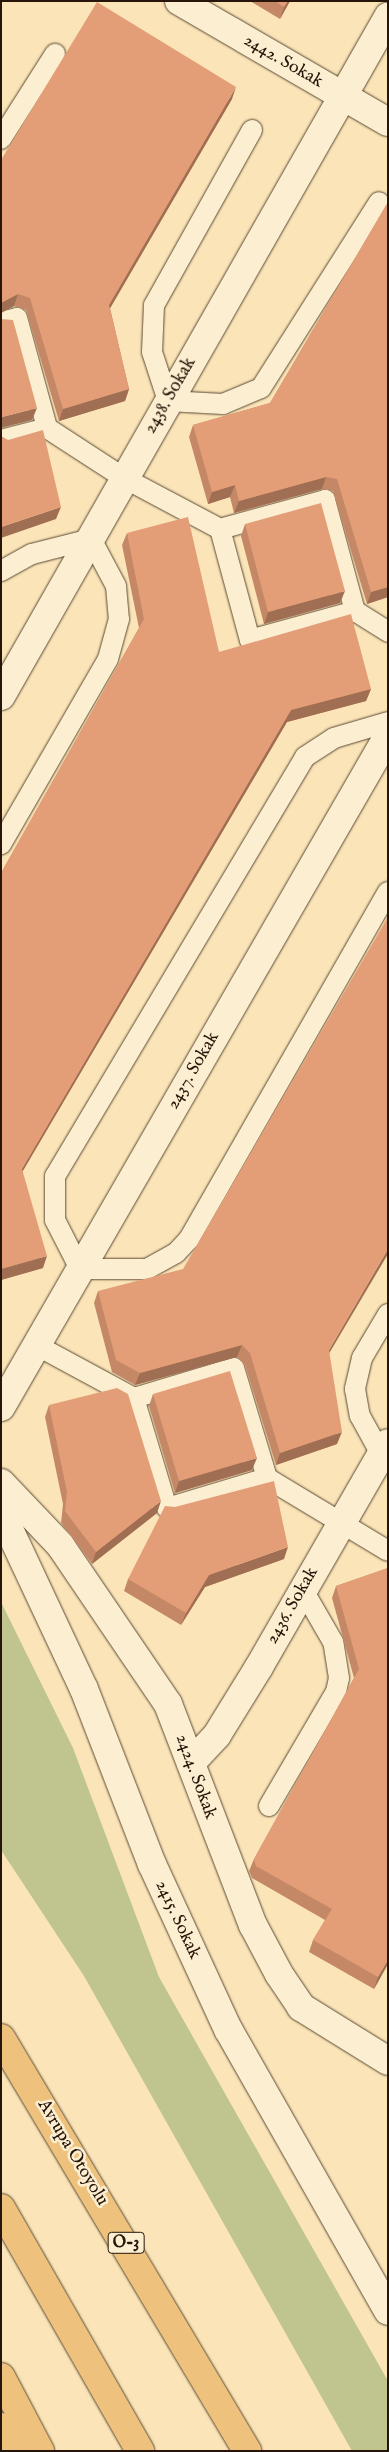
<!DOCTYPE html>
<style>
body{margin:0}
#map{position:relative;width:389px;height:2452px;overflow:hidden;background:#fbe5b8;font-family:"IM FELL English",serif}
div>[style]{position:absolute}
.green>*{inset:0;background:#c0c48e}
.roads{filter:drop-shadow(0 0 1px #5b4934) drop-shadow(0 0 1px #5b4934)}
.service>*{height:20px;margin:-10px;padding:0 10px;transform-origin:10px;border-radius:10px;background:#fceed1}
.minor>*{height:28px;margin:-14px;padding:0 14px;transform-origin:14px;border-radius:14px;background:#fceed1}
.tertiary>*{height:28px;margin:-14px;padding:0 14px;transform-origin:14px;border-radius:14px;background:#fceed1}
.secondary>*{height:28px;margin:-14px;padding:0 14px;transform-origin:14px;border-radius:14px;background:#fceed1}
.motorway>*{height:28px;margin:-14px;padding:0 14px;transform-origin:14px;border-radius:14px;background:#eec27c}
.wall>*{inset:0;background:#c48866}
.shaded-wall>*{inset:0;background:#a06f53}
.building>*{inset:0;background:#e49e77}
span{translate:-50% -50%;white-space:nowrap;text-align:center;line-height:1.15;-webkit-text-stroke:5px #fceed1;paint-order:stroke}
.shield-label span{padding:1px 4px;background:#fceed1;border:1px solid;border-radius:4px;-webkit-text-stroke-width:0}
.shield-label{font-size:16px;color:#261508;font-weight:700}
.street-label{font-size:18px;color:#261508}
.frame{position:absolute;inset:0;border:2px solid #261508;pointer-events:none}
</style>
<div id="map">
<div class="green">
<i style="clip-path:polygon(1px 1602px,73px 1748px,159px 1977px,388px 2381px,388px 2451px,352px 2451px,84px 1976px,1px 1850px)"></i>
</div>
<div class="roads">
<div class="service">
<i style="left:252px;top:130px;width:201px;rotate:119.2deg"></i>
<i style="left:154px;top:305px;width:47px;rotate:92.4deg"></i>
<i style="left:152px;top:352px;width:52px;rotate:71.9deg"></i>
<i style="left:168px;top:401px;width:55px;rotate:3.1deg"></i>
<i style="left:223px;top:404px;width:41px;rotate:-22.8deg"></i>
<i style="left:261px;top:388px;width:220px;rotate:-57.6deg"></i>
<i style="left:1px;top:139px;width:101px;rotate:-57.6deg"></i>
<i style="left:1px;top:322px;width:16px;rotate:-14deg"></i>
<i style="left:17px;top:318px;width:114px;rotate:74.7deg"></i>
<i style="left:47px;top:428px;width:92px;rotate:33deg"></i>
<i style="left:124px;top:478px;width:109px;rotate:28deg"></i>
<i style="left:220px;top:529px;width:109px;rotate:-15.4deg"></i>
<i style="left:325px;top:500px;width:115px;rotate:74.9deg"></i>
<i style="left:355px;top:611px;width:39px;rotate:32deg"></i>
<i style="left:1px;top:440px;width:48px;rotate:-14.6deg"></i>
<i style="left:220px;top:529px;width:115px;rotate:74.9deg"></i>
<i style="left:250px;top:640px;width:109px;rotate:-15.4deg"></i>
<i style="left:1px;top:571px;width:35px;rotate:-29deg"></i>
<i style="left:32px;top:554px;width:61px;rotate:-14.3deg"></i>
<i style="left:91px;top:539px;width:53px;rotate:62deg"></i>
<i style="left:116px;top:586px;width:33px;rotate:85deg"></i>
<i style="left:119px;top:619px;width:41px;rotate:105.4deg"></i>
<i style="left:108px;top:659px;width:214px;rotate:120deg"></i>
<i style="left:388px;top:722px;width:56px;rotate:163.5deg"></i>
<i style="left:334px;top:738px;width:35px;rotate:147deg"></i>
<i style="left:305px;top:757px;width:488px;rotate:120.8deg"></i>
<i style="left:55px;top:1176px;width:44px;rotate:90deg"></i>
<i style="left:55px;top:1220px;width:55px;rotate:63deg"></i>
<i style="left:80px;top:1269px;width:67px"></i>
<i style="left:147px;top:1269px;width:33px;rotate:-29deg"></i>
<i style="left:176px;top:1253px;width:19px;rotate:-47deg"></i>
<i style="left:189px;top:1239px;width:400px;rotate:-60.2deg"></i>
<i style="left:388px;top:1314px;width:51px;rotate:120.6deg"></i>
<i style="left:362px;top:1358px;width:32px;rotate:103deg"></i>
<i style="left:355px;top:1389px;width:27px;rotate:80deg"></i>
<i style="left:360px;top:1416px;width:43px;rotate:61.1deg"></i>
<i style="left:381px;top:1454px;width:7px"></i>
<i style="left:36px;top:1345px;width:111px;rotate:28.4deg"></i>
<i style="left:134px;top:1398px;width:104px;rotate:-16.7deg"></i>
<i style="left:234px;top:1368px;width:115px;rotate:73.3deg"></i>
<i style="left:267px;top:1478px;width:141px;rotate:31.1deg"></i>
<i style="left:134px;top:1398px;width:115px;rotate:73.3deg"></i>
<i style="left:167px;top:1508px;width:104px;rotate:-16.7deg"></i>
<i style="left:269px;top:1806px;width:132px;rotate:-59.6deg"></i>
<i style="left:336px;top:1692px;width:14px;rotate:-78deg"></i>
<i style="left:339px;top:1678px;width:36px;rotate:-99deg"></i>
<i style="left:333px;top:1642px;width:60px;rotate:-120deg"></i>
</div>
<div class="minor">
<i style="left:1px;top:696px;width:782px;rotate:-60.32deg"></i>
<i style="left:1px;top:1407px;width:775px;rotate:-60.03deg"></i>
<i style="left:191px;top:1763px;width:38px;rotate:-47deg"></i>
<i style="left:217px;top:1735px;width:80px;rotate:-58.3deg"></i>
<i style="left:259px;top:1667px;width:258px;rotate:-60.1deg"></i>
</div>
<div class="tertiary">
<i style="left:179px;top:1px;width:241px;rotate:30.1deg"></i>
<i style="left:1px;top:1483px;width:86px;rotate:46.4deg"></i>
<i style="left:60px;top:1545px;width:192px;rotate:55.8deg"></i>
<i style="left:168px;top:1704px;width:237px;rotate:69deg"></i>
<i style="left:253px;top:1925px;width:55px;rotate:62deg"></i>
<i style="left:279px;top:1974px;width:40px;rotate:56deg"></i>
<i style="left:301px;top:2007px;width:102px;rotate:31.8deg"></i>
</div>
<div class="secondary">
<i style="left:1px;top:1512px;width:195px;rotate:64.9deg"></i>
<i style="left:84px;top:1689px;width:188px;rotate:68.8deg"></i>
<i style="left:152px;top:1864px;width:182px;rotate:65.3deg"></i>
<i style="left:228px;top:2029px;width:324px;rotate:60.4deg"></i>
</div>
<div class="motorway">
<i style="left:1px;top:2038px;width:481px;rotate:59.2deg"></i>
<i style="left:1px;top:2208px;width:280px;rotate:60.2deg"></i>
<i style="left:1px;top:2377px;width:84px;rotate:62.2deg"></i>
<i style="left:1px;top:2427px;width:28px;rotate:58deg"></i>
</div>
</div>
<div class="wall">
<i style="clip-path:polygon(250px 1px,290px 1px,280px 19px)"></i>
<i style="clip-path:polygon(232px 99px,110px 308px,129px 389px,125px 401px,59px 421px,26px 310px,14px 306px,1px 313px,1px 160px)"></i>
<i style="clip-path:polygon(388px 202px,388px 597px,367px 604px,333px 491px,322px 489px,234px 513px,230px 497px,208px 504px,189px 437px,193px 425px,270px 403px)"></i>
<i style="clip-path:polygon(245px 524px,340px 603px,264px 624px,241px 536px)"></i>
<i style="clip-path:polygon(127px 533px,219px 652px,371px 689px,366px 701px,287px 722px,22px 1172px,43px 1268px,1px 1280px,1px 873px,139px 628px,122px 545px)"></i>
<i style="clip-path:polygon(98px 1291px,329px 1354px,337px 1444px,276px 1465px,245px 1365px,237px 1357px,135px 1385px,112px 1372px,94px 1303px)"></i>
<i style="clip-path:polygon(153px 1394px,252px 1470px,175px 1493px,149px 1406px)"></i>
<i style="clip-path:polygon(49px 1405px,157px 1513px,92px 1564px,61px 1523px,63px 1504px,45px 1417px)"></i>
<i style="clip-path:polygon(284px 1559px,205px 1587px,181px 1625px,124px 1591px,128px 1579px)"></i>
<i style="clip-path:polygon(388px 1568px,388px 1964px,374px 1989px,309px 1952px,313px 1940px,325px 1920px,252px 1878px,249px 1871px,254px 1859px,354px 1678px,332px 1598px,336px 1586px)"></i>
</div>
<div class="shaded-wall">
<i style="clip-path:polygon(288px 1px,290px 1px,280px 19px,284px 7px)"></i>
<i style="clip-path:polygon(236px 87px,232px 99px,105px 317px,109px 305px)"></i>
<i style="clip-path:polygon(18px 294px,14px 306px,1px 313px,1px 303px)"></i>
<i style="clip-path:polygon(129px 389px,125px 401px,59px 421px,63px 409px)"></i>
<i style="clip-path:polygon(37px 408px,32px 420px,1px 428px,2px 417px)"></i>
<i style="clip-path:polygon(326px 477px,322px 489px,234px 513px,239px 501px)"></i>
<i style="clip-path:polygon(235px 485px,230px 497px,208px 504px,212px 492px)"></i>
<i style="clip-path:polygon(61px 507px,56px 519px,1px 538px,1px 527px)"></i>
<i style="clip-path:polygon(388px 587px,388px 597px,367px 604px,371px 592px)"></i>
<i style="clip-path:polygon(345px 591px,340px 603px,264px 624px,268px 612px)"></i>
<i style="clip-path:polygon(371px 689px,366px 701px,287px 722px,17px 1181px,22px 1169px,291px 710px)"></i>
<i style="clip-path:polygon(388px 1249px,388px 1254px,324px 1362px,329px 1350px)"></i>
<i style="clip-path:polygon(47px 1256px,43px 1268px,1px 1280px,1px 1269px)"></i>
<i style="clip-path:polygon(242px 1345px,237px 1357px,135px 1385px,140px 1373px)"></i>
<i style="clip-path:polygon(342px 1432px,337px 1444px,276px 1465px,280px 1453px)"></i>
<i style="clip-path:polygon(257px 1458px,252px 1470px,175px 1493px,179px 1481px)"></i>
<i style="clip-path:polygon(161px 1501px,157px 1513px,92px 1564px,96px 1552px)"></i>
<i style="clip-path:polygon(288px 1547px,284px 1559px,205px 1587px,181px 1625px,186px 1613px,209px 1575px)"></i>
<i style="clip-path:polygon(388px 1960px,388px 1964px,374px 1989px,378px 1977px)"></i>
</div>
<div class="building">
<i style="clip-path:polygon(275px 1px,288px 1px,284px 7px)"></i>
<i style="clip-path:polygon(97px 2px,236px 87px,109px 305px,129px 389px,63px 409px,30px 298px,18px 294px,1px 303px,1px 160px)"></i>
<i style="clip-path:polygon(388px 202px,388px 587px,371px 592px,337px 479px,326px 477px,239px 501px,235px 485px,212px 492px,193px 425px,270px 403px)"></i>
<i style="clip-path:polygon(1px 319px,13px 320px,37px 408px,2px 417px,1px 418px)"></i>
<i style="clip-path:polygon(43px 430px,61px 507px,1px 527px,1px 436px,8px 440px)"></i>
<i style="clip-path:polygon(321px 503px,345px 591px,268px 612px,245px 524px)"></i>
<i style="clip-path:polygon(188px 517px,219px 652px,351px 614px,371px 689px,291px 710px,22px 1169px,47px 1256px,1px 1269px,1px 873px,144px 619px,127px 533px)"></i>
<i style="clip-path:polygon(388px 917px,388px 1249px,329px 1350px,342px 1432px,280px 1453px,250px 1353px,242px 1345px,140px 1373px,116px 1360px,98px 1291px,183px 1269px)"></i>
<i style="clip-path:polygon(230px 1371px,257px 1458px,179px 1481px,153px 1394px)"></i>
<i style="clip-path:polygon(117px 1388px,128px 1394px,161px 1501px,96px 1552px,65px 1511px,67px 1492px,49px 1405px)"></i>
<i style="clip-path:polygon(274px 1481px,288px 1547px,209px 1575px,186px 1613px,128px 1579px,165px 1506px,175px 1507px)"></i>
<i style="clip-path:polygon(388px 1568px,388px 1960px,378px 1977px,313px 1940px,332px 1909px,256px 1866px,254px 1859px,359px 1669px,336px 1586px)"></i>
</div>
<div class="shield-label">
<span style="left:126px;top:2243px">O-3</span>
</div>
<div class="street-label">
<span style="left:283px;top:62px;rotate:30deg">2442. Sokak</span>
<span style="left:171px;top:396px;rotate:-60deg">2438. Sokak</span>
<span style="left:194px;top:1071px;rotate:-60deg">2437. Sokak</span>
<span style="left:293px;top:1606px;rotate:-60deg">2436. Sokak</span>
<span style="left:195px;top:1777px;rotate:70deg">2424. Sokak</span>
<span style="left:177px;top:1920px;rotate:65deg">2415. Sokak</span>
<span style="left:72px;top:2153px;rotate:59deg">Avrupa Otoyolu</span>
</div>
<div class="frame"></div>
</div>
